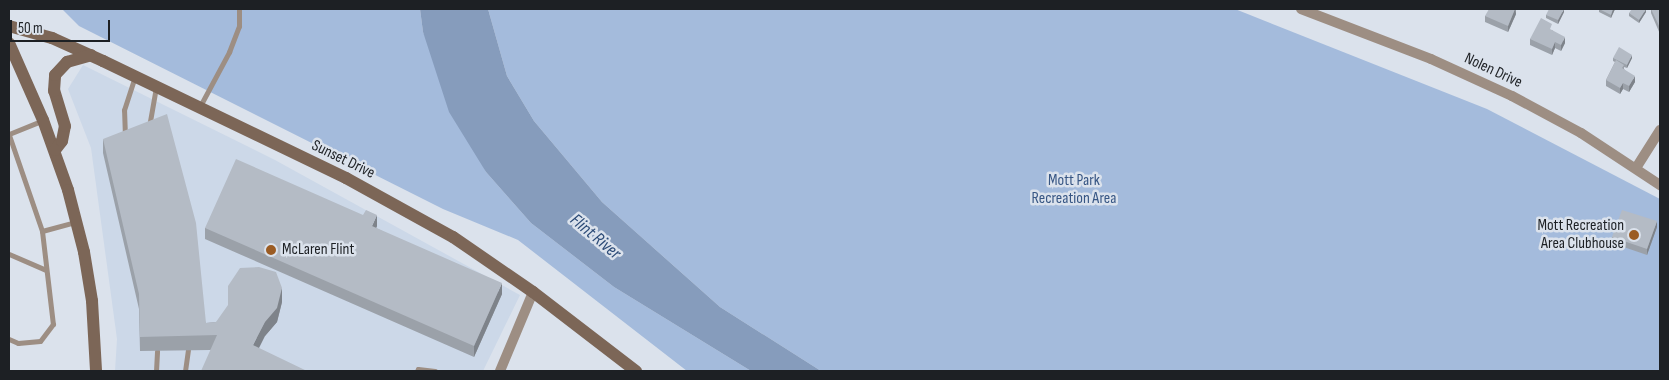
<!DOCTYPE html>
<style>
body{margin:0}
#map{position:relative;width:1669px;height:380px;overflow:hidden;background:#dbe2ec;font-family:"Sofia Sans Condensed",sans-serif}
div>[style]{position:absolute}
.built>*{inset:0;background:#ccd8e8}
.green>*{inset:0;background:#a4bbdc}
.water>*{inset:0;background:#869cbc}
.lane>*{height:5px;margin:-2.5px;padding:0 2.5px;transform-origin:2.5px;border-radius:2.5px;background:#9d8e83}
.street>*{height:10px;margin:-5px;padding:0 5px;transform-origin:5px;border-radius:5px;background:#9d8e83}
.secondary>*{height:12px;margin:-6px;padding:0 6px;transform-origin:6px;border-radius:6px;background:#7c6657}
.wall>*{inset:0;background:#9ba1a9}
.shaded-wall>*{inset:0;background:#7e838a}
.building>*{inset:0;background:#b4bbc5}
.dots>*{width:14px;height:14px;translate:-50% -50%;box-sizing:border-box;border:2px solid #dbe2ec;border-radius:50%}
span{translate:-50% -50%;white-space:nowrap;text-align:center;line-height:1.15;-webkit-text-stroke:5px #dbe2ec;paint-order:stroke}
.street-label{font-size:16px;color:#1d2024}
.park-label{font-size:16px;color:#375684}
.poi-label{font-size:16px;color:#1d2024}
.right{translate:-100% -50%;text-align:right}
.left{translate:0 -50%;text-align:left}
.water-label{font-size:18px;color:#2c4b77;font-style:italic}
.frame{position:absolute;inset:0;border:10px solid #1d2024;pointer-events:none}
.scale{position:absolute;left:10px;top:20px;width:100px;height:22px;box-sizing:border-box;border:2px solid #1d2024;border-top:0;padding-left:6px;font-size:15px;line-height:18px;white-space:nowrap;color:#1d2024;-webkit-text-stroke:4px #dbe2ec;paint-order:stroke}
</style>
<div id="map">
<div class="built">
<i style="clip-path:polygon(83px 65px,275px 160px,520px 295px,483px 371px,115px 371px,117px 339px,91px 148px,68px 89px)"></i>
</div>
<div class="green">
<i style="clip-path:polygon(62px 9px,420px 9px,423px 32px,486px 172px,531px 223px,614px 287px,751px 371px,687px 371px,518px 240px,443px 209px,79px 26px)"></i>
<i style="clip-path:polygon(488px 9px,1235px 9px,1487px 109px,1660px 199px,1660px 371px,821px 371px,720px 307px,602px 202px,534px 121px,507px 76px)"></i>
</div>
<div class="water">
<i style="clip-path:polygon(420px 9px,488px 9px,507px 76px,534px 121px,602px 202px,720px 307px,821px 371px,751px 371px,614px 287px,531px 223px,486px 172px,449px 112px,423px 32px)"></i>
</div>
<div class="lane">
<i style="left:199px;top:108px;width:64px;rotate:-61.8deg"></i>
<i style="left:229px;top:52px;width:28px;rotate:-69deg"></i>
<i style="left:239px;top:26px;width:17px;rotate:-90deg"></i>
<i style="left:149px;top:127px;width:41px;rotate:-80.1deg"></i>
<i style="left:9px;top:134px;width:37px;rotate:-22deg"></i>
<i style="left:9px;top:135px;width:102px;rotate:71deg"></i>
<i style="left:42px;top:231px;width:94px;rotate:83.3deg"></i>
<i style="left:53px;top:324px;width:21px;rotate:127deg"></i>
<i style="left:40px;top:341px;width:22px;rotate:175deg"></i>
<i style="left:18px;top:343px;width:10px;rotate:-156deg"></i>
<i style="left:125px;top:137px;width:27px;rotate:-92deg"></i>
<i style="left:124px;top:110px;width:35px;rotate:-72deg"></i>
<i style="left:42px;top:231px;width:34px;rotate:-15deg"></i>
<i style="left:9px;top:254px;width:40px;rotate:23.4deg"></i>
<i style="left:156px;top:371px;width:20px;rotate:-87deg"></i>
<i style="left:185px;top:371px;width:21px;rotate:-82deg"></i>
<i style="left:417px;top:371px;width:2px;rotate:-63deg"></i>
<i style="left:418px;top:369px;width:17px;rotate:7deg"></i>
</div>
<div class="street">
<i style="left:1301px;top:9px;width:139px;rotate:21deg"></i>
<i style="left:1431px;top:59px;width:89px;rotate:24.6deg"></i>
<i style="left:1512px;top:96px;width:78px;rotate:28.2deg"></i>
<i style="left:1581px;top:133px;width:95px;rotate:33.4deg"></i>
<i style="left:1636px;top:168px;width:45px;rotate:-57.7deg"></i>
<i style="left:500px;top:371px;width:86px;rotate:-67.3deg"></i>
</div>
<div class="secondary">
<i style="left:9px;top:26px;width:45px;rotate:15.6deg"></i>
<i style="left:52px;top:38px;width:56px;rotate:24.3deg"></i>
<i style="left:103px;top:61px;width:270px;rotate:25.7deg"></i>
<i style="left:346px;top:178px;width:122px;rotate:28.9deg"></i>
<i style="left:453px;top:237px;width:97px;rotate:34.5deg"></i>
<i style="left:533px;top:292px;width:130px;rotate:37.5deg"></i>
<i style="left:9px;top:43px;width:84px;rotate:66.2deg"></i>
<i style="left:43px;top:120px;width:74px;rotate:70.3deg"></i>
<i style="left:68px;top:190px;width:64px;rotate:75.5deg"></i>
<i style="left:84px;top:252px;width:50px;rotate:80.7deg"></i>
<i style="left:92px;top:301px;width:70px;rotate:86.7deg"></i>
<i style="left:55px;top:150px;width:11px;rotate:-52deg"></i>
<i style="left:62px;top:141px;width:15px;rotate:-79deg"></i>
<i style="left:65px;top:126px;width:37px;rotate:-107deg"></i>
<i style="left:54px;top:91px;width:16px;rotate:-86deg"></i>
<i style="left:55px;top:75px;width:18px;rotate:-47deg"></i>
<i style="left:67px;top:62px;width:25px;rotate:-16deg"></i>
</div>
<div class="wall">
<i style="clip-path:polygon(1516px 9px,1516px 14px,1508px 32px,1485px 22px,1485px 16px)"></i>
<i style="clip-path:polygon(1599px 9px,1615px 9px,1611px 18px,1599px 12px)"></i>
<i style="clip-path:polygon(1651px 9px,1660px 9px,1660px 34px,1651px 13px)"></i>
<i style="clip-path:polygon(1564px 12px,1558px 24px,1546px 18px,1546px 15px)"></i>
<i style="clip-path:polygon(1646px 12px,1639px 23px,1629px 16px,1629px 13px)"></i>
<i style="clip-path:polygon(1552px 30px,1565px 43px,1561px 51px,1555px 48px,1552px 55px,1530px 45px,1530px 39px)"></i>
<i style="clip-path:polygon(1613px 58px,1632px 58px,1627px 68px,1624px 67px,1624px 69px,1635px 82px,1629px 92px,1623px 89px,1620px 94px,1606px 86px,1606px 80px,1615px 62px,1613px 61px)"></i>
<i style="clip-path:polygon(103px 139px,206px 323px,216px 322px,282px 302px,277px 322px,265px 336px,210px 350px,140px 351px,139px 309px,103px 153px)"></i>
<i style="clip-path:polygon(377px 226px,376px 228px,502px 294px,474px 357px,205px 239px,205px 228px)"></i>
<i style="clip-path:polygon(1657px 227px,1647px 255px,1612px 243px,1612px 237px)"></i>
</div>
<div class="shaded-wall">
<i style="clip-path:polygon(1515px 9px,1516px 14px,1508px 32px,1508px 26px)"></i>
<i style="clip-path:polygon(1564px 9px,1564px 12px,1558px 24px,1558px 20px)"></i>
<i style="clip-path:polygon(1613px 9px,1615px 9px,1611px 18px,1611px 15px)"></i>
<i style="clip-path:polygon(1646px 9px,1646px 12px,1639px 23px,1639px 20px)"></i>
<i style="clip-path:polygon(1565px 37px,1565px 43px,1561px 51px,1561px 45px)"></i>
<i style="clip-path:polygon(1555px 42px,1555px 48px,1552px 55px,1552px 49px)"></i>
<i style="clip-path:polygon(1632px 55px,1632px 58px,1627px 68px,1627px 65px)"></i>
<i style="clip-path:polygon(1635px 76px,1635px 82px,1629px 92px,1629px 86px)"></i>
<i style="clip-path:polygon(1623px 83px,1623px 89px,1620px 94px,1620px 88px)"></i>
<i style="clip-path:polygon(377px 215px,377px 226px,372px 237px,372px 226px)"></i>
<i style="clip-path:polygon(1657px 221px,1657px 227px,1647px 255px,1647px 249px)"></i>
<i style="clip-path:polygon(502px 283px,502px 294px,474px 357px,474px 346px)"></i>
<i style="clip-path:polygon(282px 288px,282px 302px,277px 322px,265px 336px,253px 360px,253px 345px)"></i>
</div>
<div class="building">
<i style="clip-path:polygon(1489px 9px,1515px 9px,1508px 26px,1485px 16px)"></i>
<i style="clip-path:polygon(1549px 9px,1564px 9px,1558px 20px,1546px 15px)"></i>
<i style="clip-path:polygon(1599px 9px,1613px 9px,1611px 15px)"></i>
<i style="clip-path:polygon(1632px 9px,1646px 9px,1639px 20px,1629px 13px)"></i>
<i style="clip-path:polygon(1651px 9px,1660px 9px,1660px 28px)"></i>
<i style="clip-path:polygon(1541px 18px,1552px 24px,1550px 29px,1565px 37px,1561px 45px,1555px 42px,1552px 49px,1530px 39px)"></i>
<i style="clip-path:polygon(1619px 47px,1632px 55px,1627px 65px,1613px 58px)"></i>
<i style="clip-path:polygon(1616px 60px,1624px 65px,1622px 68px,1635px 76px,1629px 86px,1623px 83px,1620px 88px,1606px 80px)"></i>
<i style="clip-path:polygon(167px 114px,196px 223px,206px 323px,216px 322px,228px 305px,228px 286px,240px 268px,259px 267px,276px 272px,282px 288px,277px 308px,265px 322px,253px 345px,307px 371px,201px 371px,217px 335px,140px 337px,139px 294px,103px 139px)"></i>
<i style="clip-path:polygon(236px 159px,363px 215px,366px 210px,377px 215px,372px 226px,502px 283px,474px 346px,205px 228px)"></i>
<i style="clip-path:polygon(1622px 210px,1657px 221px,1647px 249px,1612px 237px)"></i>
</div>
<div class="dots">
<i style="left:1634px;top:235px;background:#9b5c24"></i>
<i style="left:271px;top:250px;background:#9b5c24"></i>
</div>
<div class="street-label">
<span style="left:1493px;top:71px;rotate:25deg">Nolen Drive</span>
<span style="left:343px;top:160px;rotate:26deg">Sunset Drive</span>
</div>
<div class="park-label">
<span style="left:1074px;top:190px">Mott Park<br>Recreation Area</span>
</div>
<div class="poi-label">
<span class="right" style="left:1624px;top:235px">Mott Recreation<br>Area Clubhouse</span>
<span class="left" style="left:282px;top:250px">McLaren Flint</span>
</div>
<div class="water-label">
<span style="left:595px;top:237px;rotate:40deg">Flint River</span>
</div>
<div class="frame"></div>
<div class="scale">50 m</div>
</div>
